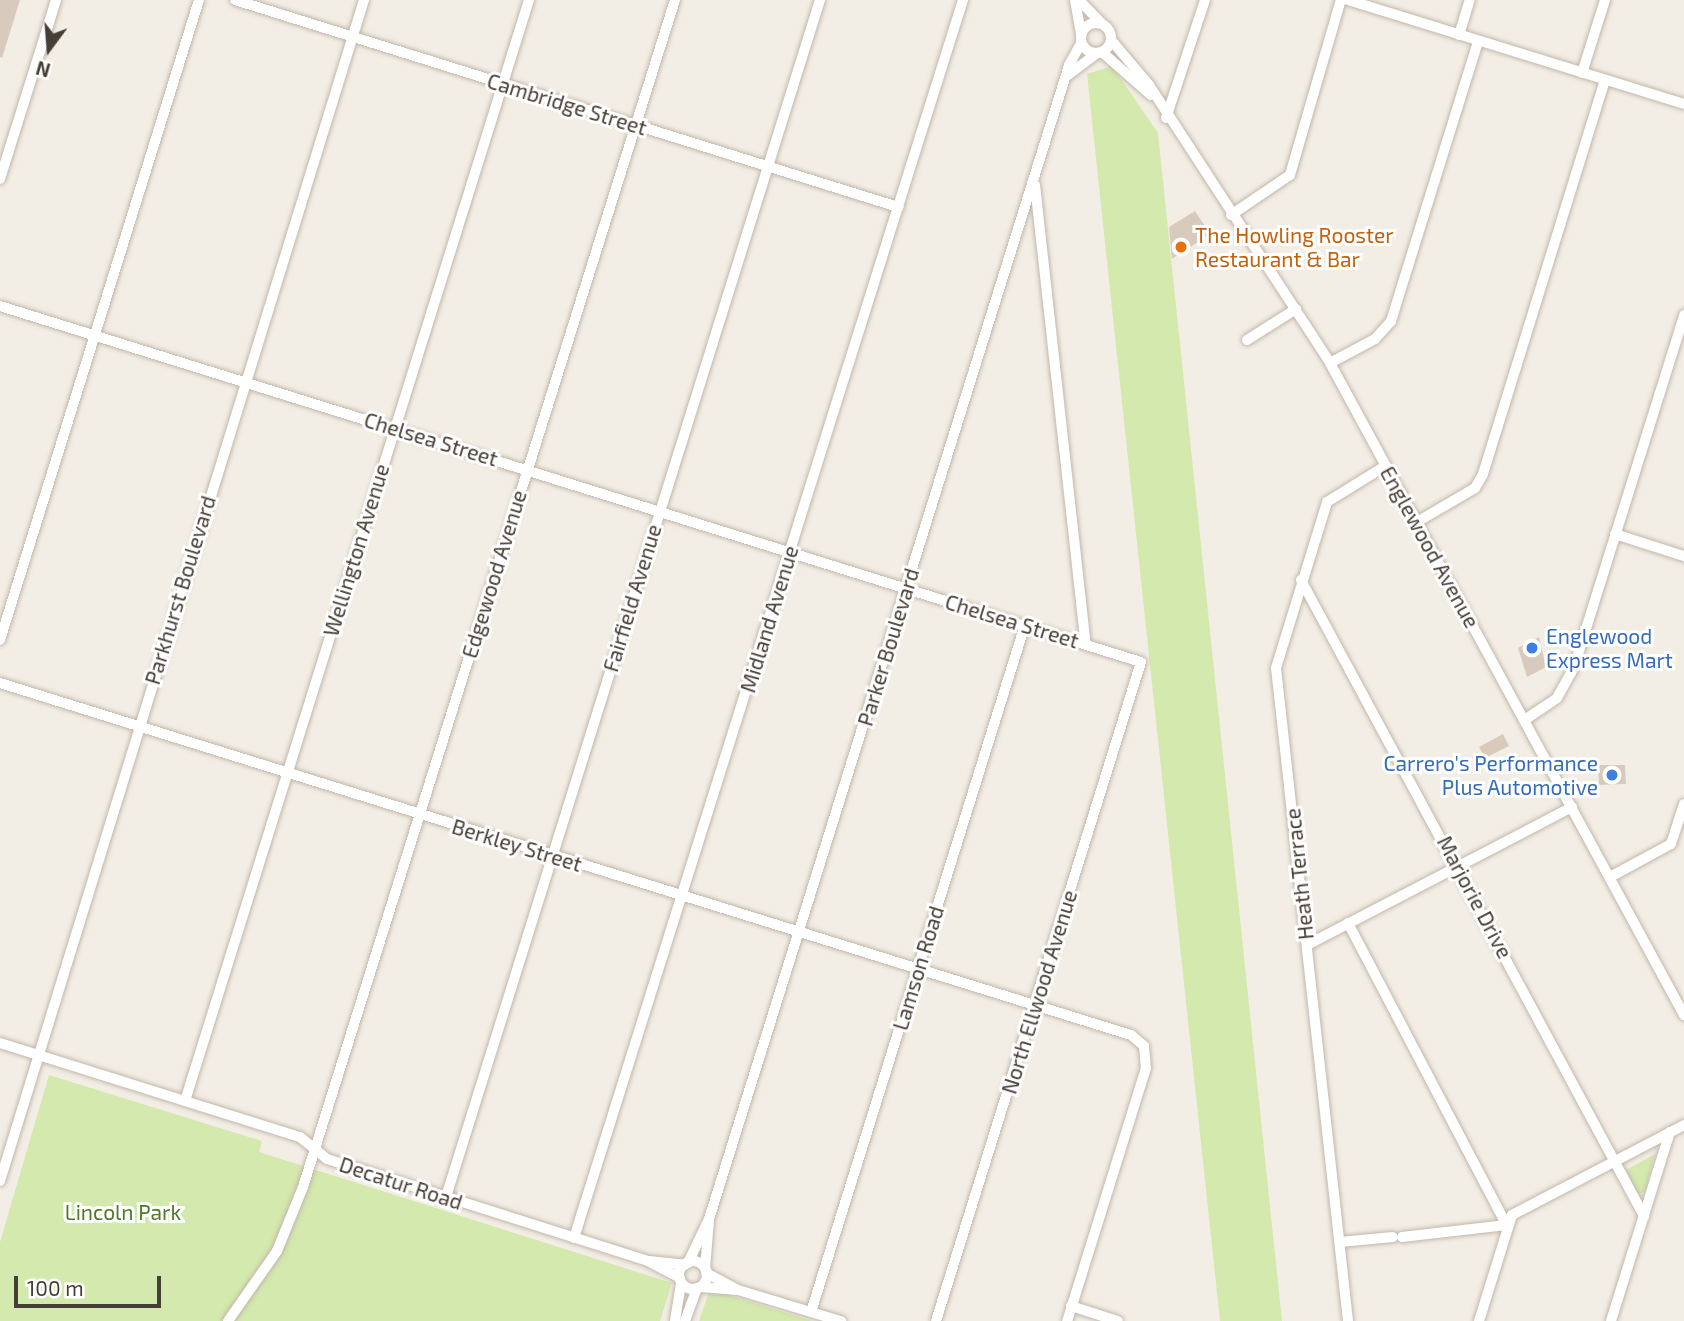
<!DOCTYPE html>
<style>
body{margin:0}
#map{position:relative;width:1684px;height:1321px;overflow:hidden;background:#f3eee5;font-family:"Exo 2",sans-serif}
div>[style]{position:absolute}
.green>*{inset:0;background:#d4e9ad}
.building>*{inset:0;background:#d8cbbd}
.roads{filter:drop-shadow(0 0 2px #c2b7ab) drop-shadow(0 0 2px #c2b7ab)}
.minor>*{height:10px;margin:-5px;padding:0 5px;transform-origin:5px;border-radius:5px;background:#fff}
.minor>.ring{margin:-5px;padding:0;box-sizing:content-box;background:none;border:10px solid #fff;border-radius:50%}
.dots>*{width:19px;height:19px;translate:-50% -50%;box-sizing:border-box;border:4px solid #fff;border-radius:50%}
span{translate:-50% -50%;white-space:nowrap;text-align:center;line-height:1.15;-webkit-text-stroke:6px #fff;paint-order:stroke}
.street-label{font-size:21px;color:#463d35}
.food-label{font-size:21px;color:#c56008}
.left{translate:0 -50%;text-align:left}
.shop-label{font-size:21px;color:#366cbe}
.right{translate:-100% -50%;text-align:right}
.park-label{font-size:21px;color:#4e7926}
.north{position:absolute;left:14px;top:14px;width:70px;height:70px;-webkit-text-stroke:5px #fff;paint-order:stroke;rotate:196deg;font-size:19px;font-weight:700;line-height:28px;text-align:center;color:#463d35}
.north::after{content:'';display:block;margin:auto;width:24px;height:32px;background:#463d35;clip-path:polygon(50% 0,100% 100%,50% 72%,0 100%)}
.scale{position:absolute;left:14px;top:1276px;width:147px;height:32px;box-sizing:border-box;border:4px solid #463d35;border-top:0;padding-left:9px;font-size:21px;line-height:24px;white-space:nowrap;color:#463d35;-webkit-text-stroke:5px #fff;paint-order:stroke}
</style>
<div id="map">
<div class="green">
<i style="clip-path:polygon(1112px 66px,1158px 133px,1282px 1321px,1220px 1321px,1087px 74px)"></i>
<i style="clip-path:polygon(49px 1075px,262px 1141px,259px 1152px,672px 1283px,660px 1321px,0 1321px,0 1242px)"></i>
<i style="clip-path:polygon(1655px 1154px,1645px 1192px,1638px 1194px,1626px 1170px)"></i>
<i style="clip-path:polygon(710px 1289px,812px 1321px,699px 1321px)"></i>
</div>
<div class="building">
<i style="clip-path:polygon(0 0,20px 0,2px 58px,0 57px)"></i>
<i style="clip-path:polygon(1195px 211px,1210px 234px,1172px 259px,1169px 227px)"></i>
<i style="clip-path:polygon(1539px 637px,1546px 667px,1527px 677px,1518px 648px)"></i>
<i style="clip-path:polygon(1503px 734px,1509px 746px,1485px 758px,1479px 747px)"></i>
<i style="clip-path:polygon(1598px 765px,1625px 765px,1626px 784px,1599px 785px)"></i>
</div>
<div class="roads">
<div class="minor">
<i style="left:235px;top:0;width:695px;rotate:17.34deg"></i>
<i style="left:1075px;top:0;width:34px;rotate:80deg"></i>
<i style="left:1079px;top:0;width:32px;rotate:46deg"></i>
<i style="left:1348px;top:0;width:352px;rotate:17.2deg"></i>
<i class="ring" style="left:1081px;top:23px;width:20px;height:20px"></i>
<i style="left:1459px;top:35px;width:37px;rotate:-73deg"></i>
<i style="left:1111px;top:40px;width:59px;rotate:49.8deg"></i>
<i style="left:1149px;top:85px;width:332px;rotate:56.9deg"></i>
<i style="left:1330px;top:363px;width:742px;rotate:61.5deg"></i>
<i style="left:1102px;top:52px;width:65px;rotate:41.3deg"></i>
<i style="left:1582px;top:73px;width:77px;rotate:-72.5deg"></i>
<i style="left:1068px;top:75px;width:36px;rotate:-37deg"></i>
<i style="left:1166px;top:118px;width:124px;rotate:-71.7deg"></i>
<i style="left:0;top:179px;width:188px;rotate:-72.6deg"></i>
<i style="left:1035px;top:185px;width:462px;rotate:83.7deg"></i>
<i style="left:1231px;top:215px;width:71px;rotate:-34.1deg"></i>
<i style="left:1290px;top:175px;width:182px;rotate:-73.8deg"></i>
<i style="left:0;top:306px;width:1195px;rotate:17.33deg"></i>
<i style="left:1141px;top:662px;width:690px;rotate:107.28deg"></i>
<i style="left:1247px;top:340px;width:58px;rotate:-32.3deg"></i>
<i style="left:1330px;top:363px;width:51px;rotate:-28.1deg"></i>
<i style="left:1375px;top:339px;width:24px;rotate:-48deg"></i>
<i style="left:1391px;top:321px;width:293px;rotate:-72.7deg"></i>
<i style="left:1417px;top:522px;width:67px;rotate:-30.4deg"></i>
<i style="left:1475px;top:488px;width:16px;rotate:-60deg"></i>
<i style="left:1483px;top:474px;width:412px;rotate:-72.8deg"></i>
<i style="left:1615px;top:534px;width:72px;rotate:17.7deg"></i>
<i style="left:1301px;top:580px;width:723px;rotate:61.66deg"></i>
<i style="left:0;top:640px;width:670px;rotate:-72.73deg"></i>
<i style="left:0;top:683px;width:1185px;rotate:17.29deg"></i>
<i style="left:1131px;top:1035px;width:17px;rotate:40deg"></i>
<i style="left:1144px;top:1046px;width:22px;rotate:85deg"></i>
<i style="left:1146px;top:1068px;width:265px;rotate:107.3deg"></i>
<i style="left:1526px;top:719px;width:37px;rotate:-34deg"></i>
<i style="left:1557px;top:698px;width:35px;rotate:-61deg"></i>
<i style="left:1574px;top:667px;width:369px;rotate:-72.6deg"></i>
<i style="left:1610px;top:877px;width:69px;rotate:-28.4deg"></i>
<i style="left:1671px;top:844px;width:42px;rotate:-72deg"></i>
<i style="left:1348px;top:923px;width:344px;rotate:62.3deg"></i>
<i style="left:1307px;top:945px;width:299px;rotate:-27.5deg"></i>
<i style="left:0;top:1043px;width:314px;rotate:17.4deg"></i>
<i style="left:300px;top:1137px;width:35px;rotate:39deg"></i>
<i style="left:327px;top:1159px;width:337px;rotate:17.6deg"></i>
<i style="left:648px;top:1261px;width:36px;rotate:28deg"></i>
<i style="left:185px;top:1101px;width:1153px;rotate:-72.65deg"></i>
<i style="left:0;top:1181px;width:1236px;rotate:-72.87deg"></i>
<i style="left:446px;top:1197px;width:1254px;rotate:-72.65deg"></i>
<i style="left:1402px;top:1237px;width:105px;rotate:-6.6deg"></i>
<i style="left:574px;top:1238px;width:1298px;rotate:-72.56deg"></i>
<i style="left:1340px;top:1242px;width:53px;rotate:-5.4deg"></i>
<i style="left:649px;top:1261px;width:36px;rotate:6deg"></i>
<i class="ring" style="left:679px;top:1261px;width:18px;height:18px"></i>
<i style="left:688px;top:1263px;width:49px;rotate:-64.5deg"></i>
<i style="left:709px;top:1219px;width:1209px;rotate:-72.67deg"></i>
<i style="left:1069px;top:65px;width:25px;rotate:-61deg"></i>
<i style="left:705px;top:1269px;width:50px;rotate:-85.4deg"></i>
<i style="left:706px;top:1273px;width:36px;rotate:28deg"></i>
<i style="left:738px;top:1290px;width:108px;rotate:16.8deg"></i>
<i style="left:701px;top:1287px;width:33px;rotate:5deg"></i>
<i style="left:1071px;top:1306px;width:49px;rotate:17.7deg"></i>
<i style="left:811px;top:1312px;width:720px;rotate:-72.7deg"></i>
<i style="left:228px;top:1321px;width:85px;rotate:-55deg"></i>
<i style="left:277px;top:1251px;width:69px;rotate:-67.9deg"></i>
<i style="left:303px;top:1187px;width:1244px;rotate:-72.6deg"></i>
<i style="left:675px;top:1321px;width:39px;rotate:-81deg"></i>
<i style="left:685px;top:1321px;width:35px;rotate:-70deg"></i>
<i style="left:1348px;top:1321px;width:657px;rotate:-96.29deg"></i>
<i style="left:1276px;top:668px;width:174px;rotate:-72.9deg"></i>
<i style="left:1327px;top:502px;width:68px;rotate:-31.8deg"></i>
<i style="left:1479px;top:1321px;width:111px;rotate:-72.7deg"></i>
<i style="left:1512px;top:1215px;width:194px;rotate:-27.6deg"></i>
<i style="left:1611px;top:1321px;width:198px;rotate:-72.7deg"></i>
</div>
</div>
<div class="dots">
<i style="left:1181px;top:247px;background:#e8710a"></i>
<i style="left:1532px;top:648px;background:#3f7fe0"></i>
<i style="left:1612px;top:775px;background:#3f7fe0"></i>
</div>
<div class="street-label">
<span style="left:567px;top:104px;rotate:17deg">Cambridge Street</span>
<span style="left:431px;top:439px;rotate:17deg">Chelsea Street</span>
<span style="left:1430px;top:547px;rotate:61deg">Englewood Avenue</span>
<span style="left:356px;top:550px;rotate:-73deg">Wellington Avenue</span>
<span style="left:494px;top:574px;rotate:-73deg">Edgewood Avenue</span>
<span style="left:180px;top:590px;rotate:-73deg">Parkhurst Boulevard</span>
<span style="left:632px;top:598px;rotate:-73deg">Fairfield Avenue</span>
<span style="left:769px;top:619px;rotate:-73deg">Midland Avenue</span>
<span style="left:1012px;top:621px;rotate:17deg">Chelsea Street</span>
<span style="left:888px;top:647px;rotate:-73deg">Parker Boulevard</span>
<span style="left:517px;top:845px;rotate:17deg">Berkley Street</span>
<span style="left:1299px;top:874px;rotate:-96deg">Heath Terrace</span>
<span style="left:1475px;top:897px;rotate:62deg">Marjorie Drive</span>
<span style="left:918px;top:968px;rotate:-73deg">Lamson Road</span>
<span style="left:1039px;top:992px;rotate:-73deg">North Ellwood Avenue</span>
<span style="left:401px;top:1183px;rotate:18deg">Decatur Road</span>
</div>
<div class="food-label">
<span class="left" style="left:1195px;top:247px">The Howling Rooster<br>Restaurant &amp; Bar</span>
</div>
<div class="shop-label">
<span class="left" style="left:1546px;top:648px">Englewood<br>Express Mart</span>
<span class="right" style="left:1598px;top:775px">Carrero's Performance<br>Plus Automotive</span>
</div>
<div class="park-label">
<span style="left:123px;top:1212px">Lincoln Park</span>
</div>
<div class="north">N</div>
<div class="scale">100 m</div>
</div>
